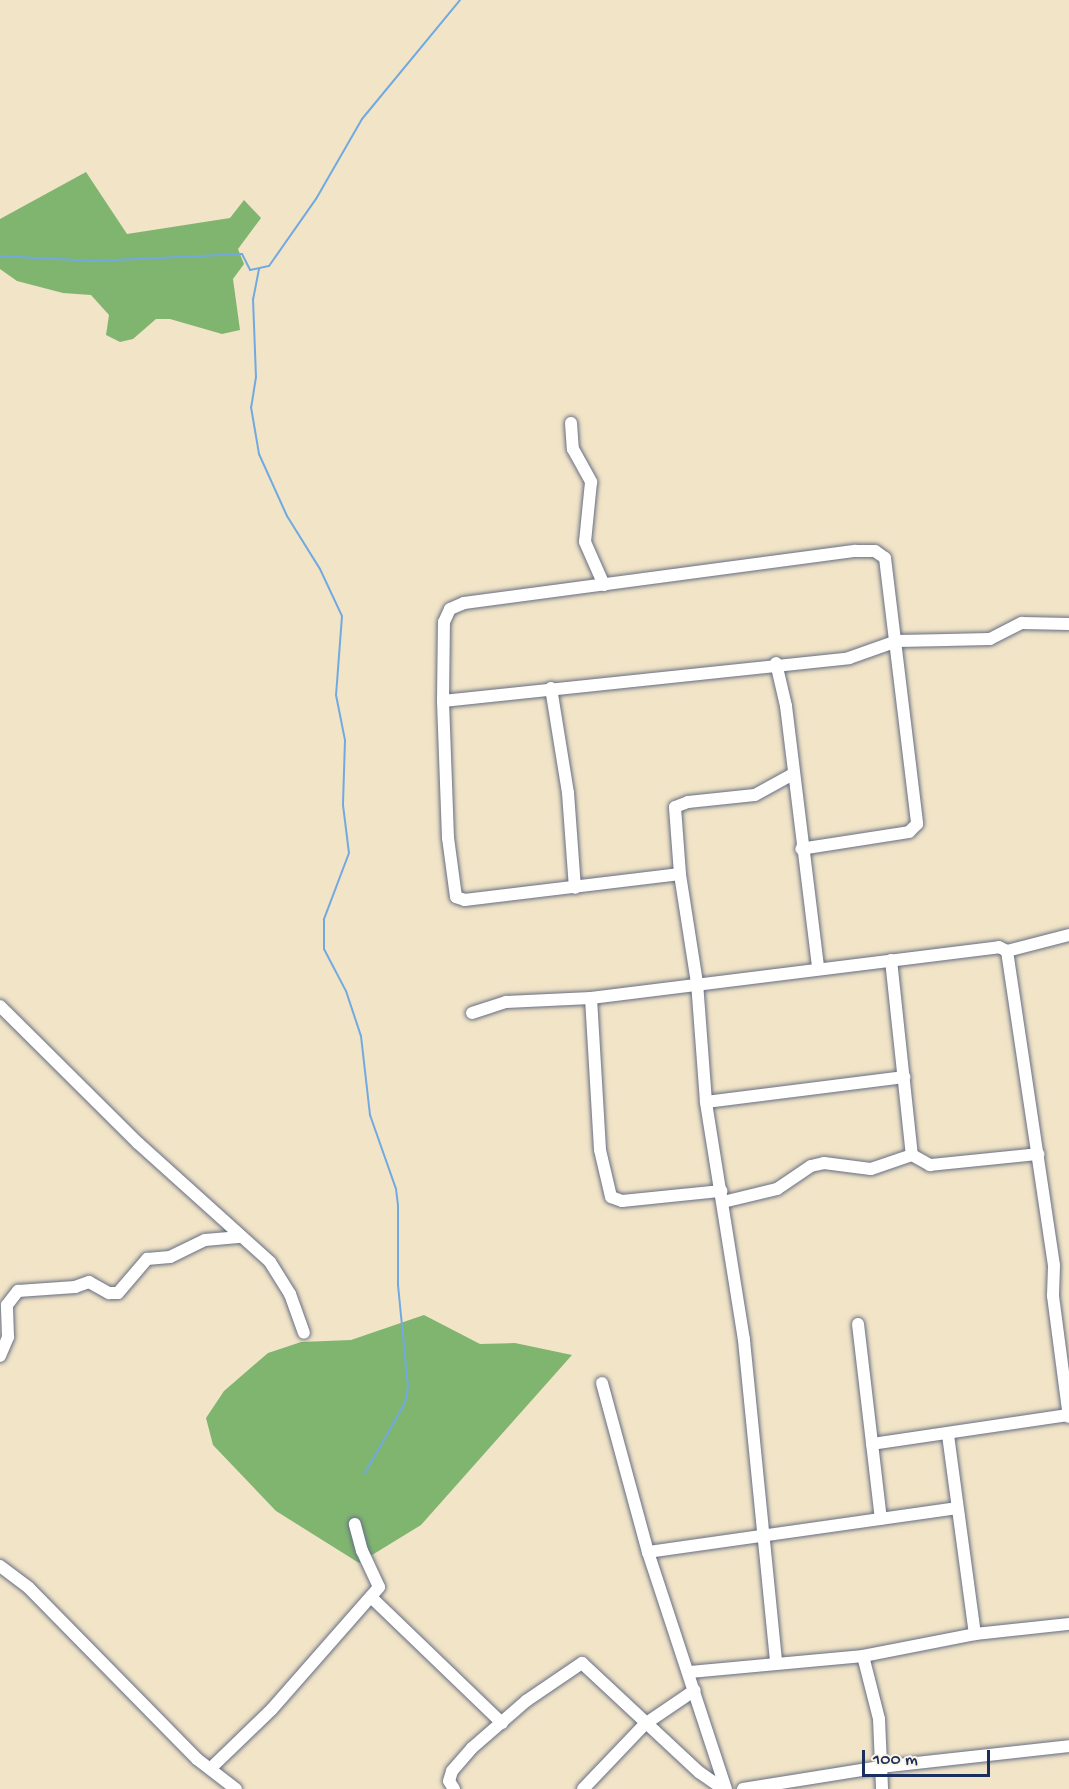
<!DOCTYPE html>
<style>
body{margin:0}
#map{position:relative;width:1069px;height:1789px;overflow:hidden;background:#f1e4c7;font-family:"Gochi Hand",sans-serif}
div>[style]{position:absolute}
.forest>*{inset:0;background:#80b570}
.stream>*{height:2px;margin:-1px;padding:0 1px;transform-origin:1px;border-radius:1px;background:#71aae1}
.roads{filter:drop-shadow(0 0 2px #666e83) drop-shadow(0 0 2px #666e83)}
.minor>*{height:12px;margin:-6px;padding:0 6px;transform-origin:6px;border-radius:6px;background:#fff}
span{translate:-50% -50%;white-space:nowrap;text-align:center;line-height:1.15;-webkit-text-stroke:4.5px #fcf5e5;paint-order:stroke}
.scale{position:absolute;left:862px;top:1750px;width:128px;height:27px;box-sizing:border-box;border:3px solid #1b2f5e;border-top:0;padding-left:8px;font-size:18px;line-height:21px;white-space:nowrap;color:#1b2f5e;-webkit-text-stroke:4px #fcf5e5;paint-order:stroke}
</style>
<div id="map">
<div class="forest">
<i style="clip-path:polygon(86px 172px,127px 234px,230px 218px,244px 200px,261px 218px,238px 249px,244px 264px,233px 279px,240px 330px,222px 334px,170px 319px,156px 319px,133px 339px,120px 342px,106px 335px,109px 315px,91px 295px,63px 293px,17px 281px,0 269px,0 219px)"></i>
<i style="clip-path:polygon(424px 1315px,480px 1344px,515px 1343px,572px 1355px,421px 1525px,359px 1563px,276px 1511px,213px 1445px,206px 1418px,224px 1391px,268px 1353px,301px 1342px,351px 1340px)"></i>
</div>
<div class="stream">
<i style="left:0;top:256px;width:95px;rotate:3deg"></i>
<i style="left:95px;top:261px;width:147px;rotate:-2.7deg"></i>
<i style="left:242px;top:254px;width:18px;rotate:63deg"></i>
<i style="left:250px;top:270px;width:19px;rotate:-12deg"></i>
<i style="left:269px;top:266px;width:82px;rotate:-55deg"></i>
<i style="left:316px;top:199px;width:92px;rotate:-60.1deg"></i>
<i style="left:362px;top:119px;width:154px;rotate:-50.5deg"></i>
<i style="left:259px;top:269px;width:31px;rotate:101deg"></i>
<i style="left:253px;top:299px;width:78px;rotate:87.8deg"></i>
<i style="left:256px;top:377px;width:30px;rotate:99deg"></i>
<i style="left:251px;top:407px;width:48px;rotate:80.3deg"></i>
<i style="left:259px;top:454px;width:68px;rotate:65.7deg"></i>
<i style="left:287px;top:516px;width:62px;rotate:58.1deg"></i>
<i style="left:320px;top:569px;width:52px;rotate:64.9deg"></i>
<i style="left:342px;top:616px;width:79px;rotate:94.3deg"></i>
<i style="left:336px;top:695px;width:46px;rotate:78.7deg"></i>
<i style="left:345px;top:740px;width:65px;rotate:91.8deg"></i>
<i style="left:343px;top:805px;width:48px;rotate:82.9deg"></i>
<i style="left:349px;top:853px;width:71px;rotate:110.7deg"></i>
<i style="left:324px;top:919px;width:30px;rotate:90deg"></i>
<i style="left:324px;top:949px;width:47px;rotate:62.4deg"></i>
<i style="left:346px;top:991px;width:47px;rotate:71.6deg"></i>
<i style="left:361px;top:1036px;width:80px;rotate:83.5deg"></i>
<i style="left:370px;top:1115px;width:78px;rotate:70.6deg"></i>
<i style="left:396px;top:1189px;width:16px;rotate:83deg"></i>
<i style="left:398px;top:1205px;width:80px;rotate:90deg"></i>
<i style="left:398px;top:1285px;width:102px;rotate:84.4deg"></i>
<i style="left:408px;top:1387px;width:16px;rotate:101deg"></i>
<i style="left:405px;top:1403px;width:81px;rotate:119.7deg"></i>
</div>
<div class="roads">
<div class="minor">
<i style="left:571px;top:423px;width:26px;rotate:86deg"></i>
<i style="left:573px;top:449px;width:38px;rotate:61deg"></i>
<i style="left:591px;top:482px;width:60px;rotate:95.7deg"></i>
<i style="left:585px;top:542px;width:47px;rotate:66.2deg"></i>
<i style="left:776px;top:663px;width:44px;rotate:76.9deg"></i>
<i style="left:786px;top:706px;width:264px;rotate:83deg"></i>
<i style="left:551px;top:688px;width:106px;rotate:80.8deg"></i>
<i style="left:568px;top:793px;width:95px;rotate:85.8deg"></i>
<i style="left:443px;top:701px;width:408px;rotate:-6deg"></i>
<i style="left:849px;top:658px;width:51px;rotate:-19.5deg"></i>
<i style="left:897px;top:641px;width:93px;rotate:-1.2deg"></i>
<i style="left:990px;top:639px;width:36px;rotate:-27deg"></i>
<i style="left:1022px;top:623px;width:47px;rotate:1.2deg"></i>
<i style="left:680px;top:874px;width:217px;rotate:173.1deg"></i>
<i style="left:465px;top:900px;width:9px;rotate:-162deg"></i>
<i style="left:456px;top:897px;width:60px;rotate:-97.7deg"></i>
<i style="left:448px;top:838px;width:137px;rotate:-92.1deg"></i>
<i style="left:443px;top:701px;width:79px;rotate:-89.3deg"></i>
<i style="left:444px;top:622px;width:14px;rotate:-65deg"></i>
<i style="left:450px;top:609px;width:15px;rotate:-23deg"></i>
<i style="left:464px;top:603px;width:395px;rotate:-7.6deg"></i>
<i style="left:856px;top:551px;width:19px"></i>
<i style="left:875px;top:551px;width:12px;rotate:35deg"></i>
<i style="left:885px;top:558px;width:268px;rotate:83.1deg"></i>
<i style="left:917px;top:824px;width:11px;rotate:135deg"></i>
<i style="left:909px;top:832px;width:109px;rotate:171.1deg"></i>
<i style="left:1007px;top:951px;width:318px;rotate:81.5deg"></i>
<i style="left:1054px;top:1266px;width:30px;rotate:92deg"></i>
<i style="left:1053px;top:1296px;width:122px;rotate:82.5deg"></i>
<i style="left:891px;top:960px;width:196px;rotate:83.9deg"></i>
<i style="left:912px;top:1155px;width:21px;rotate:29deg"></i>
<i style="left:930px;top:1165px;width:109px;rotate:-5.8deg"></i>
<i style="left:591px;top:998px;width:152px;rotate:86.6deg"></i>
<i style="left:600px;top:1150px;width:48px;rotate:76.8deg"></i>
<i style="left:611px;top:1197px;width:12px;rotate:20deg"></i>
<i style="left:622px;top:1201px;width:100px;rotate:-5.8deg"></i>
<i style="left:0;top:1006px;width:194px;rotate:44.8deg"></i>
<i style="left:138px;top:1143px;width:178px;rotate:42deg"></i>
<i style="left:270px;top:1262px;width:38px;rotate:58deg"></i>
<i style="left:290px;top:1294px;width:41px;rotate:70.3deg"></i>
<i style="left:472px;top:1013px;width:36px;rotate:-18deg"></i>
<i style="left:506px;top:1002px;width:85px;rotate:-2.7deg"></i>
<i style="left:591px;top:998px;width:411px;rotate:-7.1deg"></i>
<i style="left:999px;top:947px;width:9px;rotate:27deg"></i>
<i style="left:1007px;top:951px;width:64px;rotate:-14.5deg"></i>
<i style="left:706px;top:1102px;width:200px;rotate:-7.2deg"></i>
<i style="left:723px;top:1202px;width:56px;rotate:-13.5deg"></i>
<i style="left:777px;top:1189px;width:41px;rotate:-34.1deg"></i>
<i style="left:811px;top:1166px;width:13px;rotate:-13deg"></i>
<i style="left:824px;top:1163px;width:47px;rotate:7.3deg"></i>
<i style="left:871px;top:1169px;width:43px;rotate:-18.9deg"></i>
<i style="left:858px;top:1324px;width:196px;rotate:83.3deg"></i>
<i style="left:0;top:1356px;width:21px;rotate:-67deg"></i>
<i style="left:8px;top:1337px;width:32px;rotate:-92deg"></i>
<i style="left:7px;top:1305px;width:18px;rotate:-52deg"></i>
<i style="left:18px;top:1291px;width:57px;rotate:-4deg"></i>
<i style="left:75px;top:1287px;width:15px;rotate:-20deg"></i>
<i style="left:89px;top:1282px;width:23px;rotate:29deg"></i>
<i style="left:109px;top:1293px;width:9px"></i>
<i style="left:118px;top:1293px;width:45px;rotate:-49.5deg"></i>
<i style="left:147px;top:1259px;width:23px;rotate:-5deg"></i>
<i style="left:170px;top:1257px;width:39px;rotate:-26deg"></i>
<i style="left:205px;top:1240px;width:36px;rotate:-5deg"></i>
<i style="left:602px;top:1383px;width:175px;rotate:74.8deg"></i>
<i style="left:648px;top:1552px;width:250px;rotate:71.8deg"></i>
<i style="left:948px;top:1435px;width:201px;rotate:82.3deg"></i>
<i style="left:872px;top:1444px;width:199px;rotate:-8.4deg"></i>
<i style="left:648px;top:1552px;width:312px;rotate:-8.1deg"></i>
<i style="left:0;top:1566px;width:36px;rotate:37deg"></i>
<i style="left:29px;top:1588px;width:240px;rotate:45.5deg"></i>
<i style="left:197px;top:1759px;width:49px;rotate:37.6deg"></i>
<i style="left:371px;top:1597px;width:182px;rotate:43.9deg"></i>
<i style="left:863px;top:1656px;width:65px;rotate:75.7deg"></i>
<i style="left:879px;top:1719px;width:70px;rotate:87.5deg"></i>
<i style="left:776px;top:1661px;width:323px;rotate:-95.7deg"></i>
<i style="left:744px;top:1340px;width:241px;rotate:-99.1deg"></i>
<i style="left:706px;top:1102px;width:119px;rotate:-94.3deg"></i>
<i style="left:697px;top:983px;width:110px;rotate:-98.9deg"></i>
<i style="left:680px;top:874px;width:67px;rotate:-94.3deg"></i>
<i style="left:675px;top:807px;width:14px;rotate:-21deg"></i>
<i style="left:688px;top:802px;width:67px;rotate:-6deg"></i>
<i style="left:755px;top:795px;width:43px;rotate:-28.9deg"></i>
<i style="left:690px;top:1672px;width:174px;rotate:-5.3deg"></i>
<i style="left:863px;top:1656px;width:114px;rotate:-11.1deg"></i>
<i style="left:975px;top:1634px;width:95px;rotate:-6.1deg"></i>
<i style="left:212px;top:1767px;width:83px;rotate:-44deg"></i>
<i style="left:272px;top:1709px;width:162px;rotate:-48.7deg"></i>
<i style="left:379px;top:1587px;width:40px;rotate:-115deg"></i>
<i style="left:362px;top:1551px;width:28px;rotate:-105deg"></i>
<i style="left:454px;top:1789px;width:9px;rotate:-122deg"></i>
<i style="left:449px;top:1781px;width:10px;rotate:-73deg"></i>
<i style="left:452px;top:1771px;width:30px;rotate:-49deg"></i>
<i style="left:472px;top:1748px;width:72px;rotate:-41deg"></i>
<i style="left:526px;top:1701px;width:68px;rotate:-34.2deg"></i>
<i style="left:582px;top:1663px;width:160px;rotate:43deg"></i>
<i style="left:699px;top:1772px;width:29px;rotate:35deg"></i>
<i style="left:583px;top:1789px;width:90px;rotate:-46.4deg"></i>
<i style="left:645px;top:1724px;width:60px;rotate:-34.2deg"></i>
<i style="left:743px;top:1789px;width:139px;rotate:-9.1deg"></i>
<i style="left:880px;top:1767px;width:190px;rotate:-6.3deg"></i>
</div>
</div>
<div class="scale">100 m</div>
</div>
